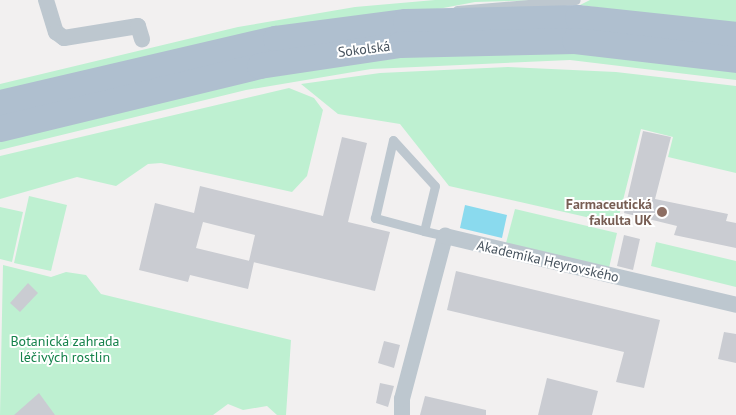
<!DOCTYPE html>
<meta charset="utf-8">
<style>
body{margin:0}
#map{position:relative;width:736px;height:415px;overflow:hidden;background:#f2f0f0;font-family:"PT Sans",sans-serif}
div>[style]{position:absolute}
.green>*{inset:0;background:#bef0d1}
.water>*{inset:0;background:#8adaee}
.building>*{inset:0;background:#caccd2}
.lane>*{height:9px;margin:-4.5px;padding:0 4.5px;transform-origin:4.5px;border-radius:4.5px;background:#bdc7cf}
.street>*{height:16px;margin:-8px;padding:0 8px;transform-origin:8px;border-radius:8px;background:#bdc7cf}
.primary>*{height:26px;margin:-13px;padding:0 13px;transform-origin:13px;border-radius:13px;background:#afbfcf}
.dots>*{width:14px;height:14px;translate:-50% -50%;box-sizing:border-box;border:2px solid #fff;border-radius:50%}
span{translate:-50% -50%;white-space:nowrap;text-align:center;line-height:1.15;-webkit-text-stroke:4px #fff;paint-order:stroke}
.street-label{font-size:14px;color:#47535e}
.education-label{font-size:14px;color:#785e54;font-weight:700}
.right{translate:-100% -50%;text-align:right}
.park-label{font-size:14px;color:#15824b}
</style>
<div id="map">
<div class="green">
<i style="clip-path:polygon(435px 0,546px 0,475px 2px,0 92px,0 84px,238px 27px,355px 7px)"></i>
<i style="clip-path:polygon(590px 0,736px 0,736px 27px,580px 5px)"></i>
<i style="clip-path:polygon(567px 50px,736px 70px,736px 80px,570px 60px,371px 69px,246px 90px,0 150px,0 140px,216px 85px,382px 56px)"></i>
<i style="clip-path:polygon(508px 67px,616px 72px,736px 86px,736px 173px,668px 157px,673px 137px,641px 129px,617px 224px,449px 186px,400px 124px,338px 114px,301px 84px,380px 73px)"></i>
<i style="clip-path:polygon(289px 88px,314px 98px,323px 110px,307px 176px,292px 192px,161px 163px,148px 164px,116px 186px,77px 177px,0 199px,0 156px)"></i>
<i style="clip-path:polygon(29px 196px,67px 205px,51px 271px,14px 263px)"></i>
<i style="clip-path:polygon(0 207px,23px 212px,12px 262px,0 259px)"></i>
<i style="clip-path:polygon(515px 209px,617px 233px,609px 268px,506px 243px)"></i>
<i style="clip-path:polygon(656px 242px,736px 261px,736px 287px,651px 266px)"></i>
<i style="clip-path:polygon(3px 265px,51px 277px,66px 272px,86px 275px,101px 294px,291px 340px,286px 415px,277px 415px,267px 406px,243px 410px,228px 404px,213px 415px,0 415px)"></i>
</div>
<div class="water">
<i style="clip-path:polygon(465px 205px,507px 215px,502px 238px,460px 228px)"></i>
</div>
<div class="building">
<i style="clip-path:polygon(643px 131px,671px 137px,655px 199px,728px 214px,726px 221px,736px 223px,736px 248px,674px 235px,677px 226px,624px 213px)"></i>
<i style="clip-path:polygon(342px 137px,367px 143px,348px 222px,390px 232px,375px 291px,249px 261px,255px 235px,203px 222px,196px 248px,254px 262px,248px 289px,190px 275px,188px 282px,139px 270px,155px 203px,194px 213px,200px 186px,323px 216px)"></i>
<i style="clip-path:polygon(624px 235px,640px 239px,633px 270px,617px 266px)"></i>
<i style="clip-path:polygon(456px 271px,660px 320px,644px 388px,616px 382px,624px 352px,447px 310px)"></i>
<i style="clip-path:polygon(28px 283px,38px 293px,20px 312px,10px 303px)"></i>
<i style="clip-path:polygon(724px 332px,736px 334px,736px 363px,718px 359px)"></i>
<i style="clip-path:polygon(384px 341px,400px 345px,394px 368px,378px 363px)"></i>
<i style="clip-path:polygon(547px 378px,598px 391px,592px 415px,538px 415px)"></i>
<i style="clip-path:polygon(380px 383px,394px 386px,388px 407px,376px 403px)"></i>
<i style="clip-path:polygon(39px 393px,55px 415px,14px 415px)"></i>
<i style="clip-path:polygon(425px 396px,486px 410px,486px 415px,420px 415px)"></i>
</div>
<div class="lane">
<i style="left:457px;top:10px;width:119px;rotate:-4.8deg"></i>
<i style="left:424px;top:231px;width:51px;rotate:-165.1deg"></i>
<i style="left:375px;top:218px;width:80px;rotate:-77deg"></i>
<i style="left:393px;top:140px;width:62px;rotate:47.6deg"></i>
<i style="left:435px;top:186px;width:46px;rotate:103.7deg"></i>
<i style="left:424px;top:231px;width:22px;rotate:13deg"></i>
</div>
<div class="street">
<i style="left:46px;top:0;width:34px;rotate:73deg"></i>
<i style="left:56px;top:32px;width:10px;rotate:37deg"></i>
<i style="left:64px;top:38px;width:75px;rotate:-9.2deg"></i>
<i style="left:138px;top:26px;width:14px;rotate:73deg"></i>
<i style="left:402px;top:415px;width:16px;rotate:-90deg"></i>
<i style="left:402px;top:399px;width:169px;rotate:-75.2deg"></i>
<i style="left:445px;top:236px;width:299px;rotate:13.3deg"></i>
</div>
<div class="primary">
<i style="left:0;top:103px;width:283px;rotate:-13.1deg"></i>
<i style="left:276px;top:39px;width:131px;rotate:-7.5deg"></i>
<i style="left:406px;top:22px;width:172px;rotate:-1.3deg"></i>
<i style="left:578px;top:18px;width:159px;rotate:6.1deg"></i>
<i style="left:0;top:129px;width:268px;rotate:-13.6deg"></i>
<i style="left:260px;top:66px;width:142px;rotate:-8.5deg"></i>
<i style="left:400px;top:45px;width:175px;rotate:-1.3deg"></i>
<i style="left:575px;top:41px;width:162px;rotate:6.7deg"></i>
</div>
<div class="dots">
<i style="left:662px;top:212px;background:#8d6e63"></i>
</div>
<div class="street-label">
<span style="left:364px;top:49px;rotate:-7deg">Sokolská</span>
<span style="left:548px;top:261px;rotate:13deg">Akademika Heyrovského</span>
</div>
<div class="education-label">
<span class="right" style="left:652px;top:212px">Farmaceutická<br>fakulta UK</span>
</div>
<div class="park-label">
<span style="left:65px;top:349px">Botanická zahrada<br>léčivých rostlin</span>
</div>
</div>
